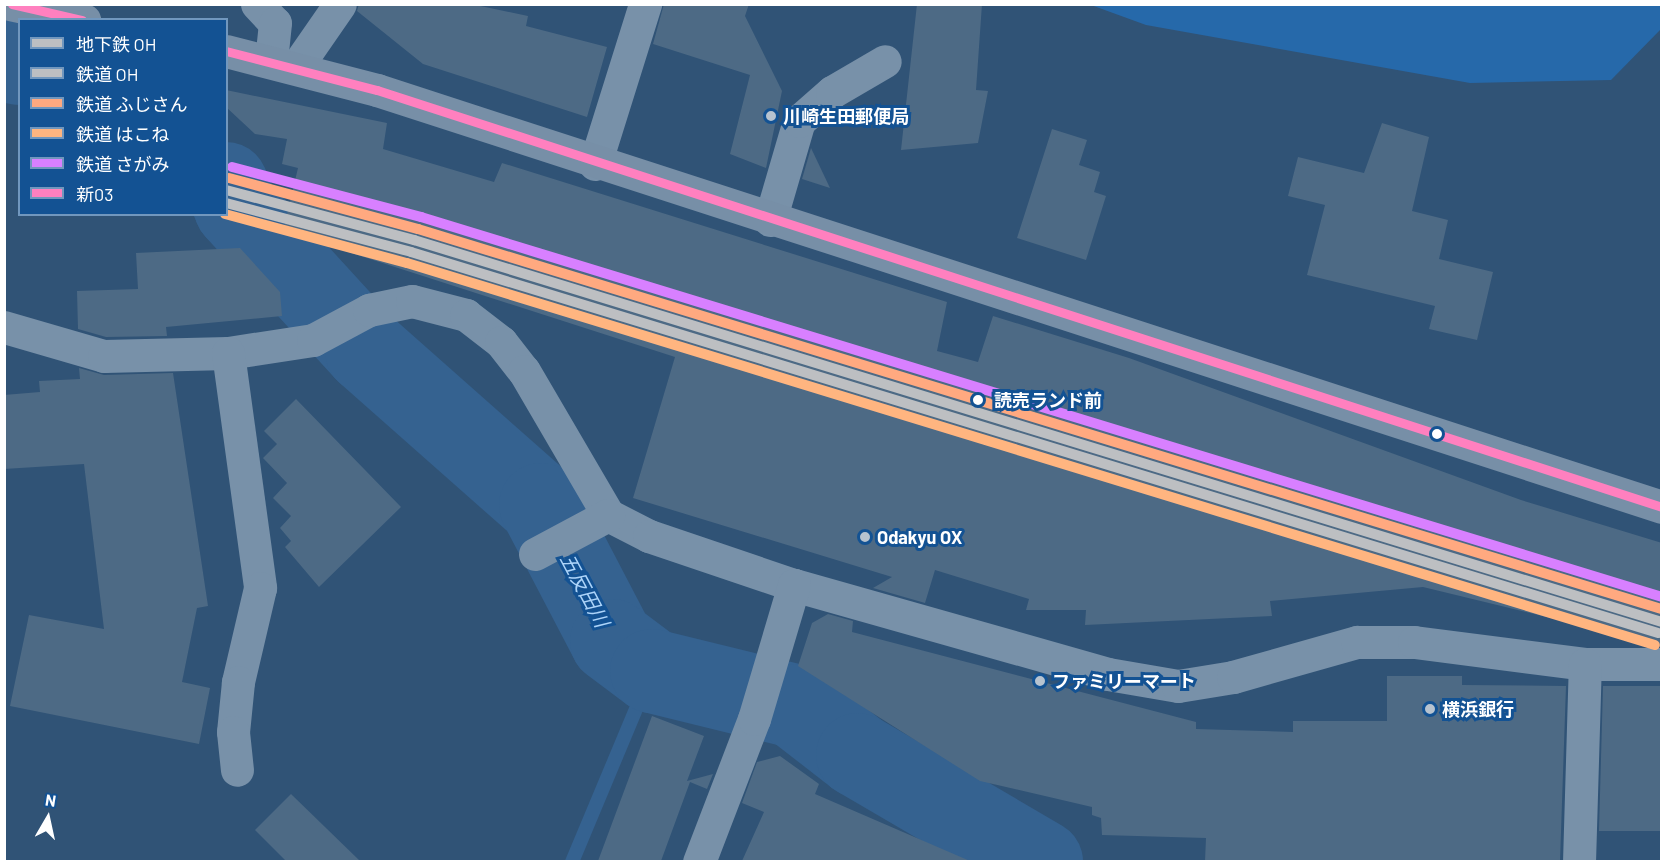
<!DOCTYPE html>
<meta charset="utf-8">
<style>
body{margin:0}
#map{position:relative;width:1666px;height:866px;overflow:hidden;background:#305376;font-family:Barlow,"Noto Sans JP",sans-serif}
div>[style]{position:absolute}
.green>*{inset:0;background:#2669aa}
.stream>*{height:14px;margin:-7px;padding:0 7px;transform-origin:7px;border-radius:7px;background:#356290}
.river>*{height:84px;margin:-42px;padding:0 42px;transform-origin:42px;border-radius:42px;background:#356290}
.building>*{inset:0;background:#4d6a85}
.minor>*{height:33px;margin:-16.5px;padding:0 16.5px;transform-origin:16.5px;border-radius:16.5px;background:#7891a9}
.major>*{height:33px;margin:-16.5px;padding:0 16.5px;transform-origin:16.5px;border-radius:16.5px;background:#778fa7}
.bus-1>*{height:9px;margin:-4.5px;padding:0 4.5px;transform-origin:4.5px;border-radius:4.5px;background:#ff80bf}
.rail-1>*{height:10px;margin:-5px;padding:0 5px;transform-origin:5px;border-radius:5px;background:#bdbfc2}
.rail-2>*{height:10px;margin:-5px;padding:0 5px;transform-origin:5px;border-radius:5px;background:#ffa980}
.rail-3>*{height:10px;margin:-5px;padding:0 5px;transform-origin:5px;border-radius:5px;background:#ffb580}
.rail-4>*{height:10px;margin:-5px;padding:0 5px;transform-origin:5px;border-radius:5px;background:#d880ff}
.metro-1>*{height:10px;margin:-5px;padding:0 5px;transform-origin:5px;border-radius:5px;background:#bdbfc2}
.dots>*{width:16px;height:16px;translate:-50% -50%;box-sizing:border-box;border:3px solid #135293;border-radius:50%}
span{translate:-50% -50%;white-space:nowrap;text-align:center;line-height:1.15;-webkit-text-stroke:6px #135293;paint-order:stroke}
.poi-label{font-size:18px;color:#fff;font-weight:700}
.left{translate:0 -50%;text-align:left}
.stop-label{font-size:18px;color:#fff;font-weight:700}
.water-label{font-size:20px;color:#add4f9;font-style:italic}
.frame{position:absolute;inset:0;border:6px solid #fff;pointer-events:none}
.legend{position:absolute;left:18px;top:18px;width:210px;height:198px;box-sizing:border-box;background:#135293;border:2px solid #7197be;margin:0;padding:8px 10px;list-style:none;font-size:18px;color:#fff}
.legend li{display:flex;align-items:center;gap:12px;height:30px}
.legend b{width:30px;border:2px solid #7197be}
.north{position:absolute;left:18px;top:788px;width:60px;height:60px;-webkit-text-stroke:4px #135293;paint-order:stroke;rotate:9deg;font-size:16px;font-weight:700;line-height:24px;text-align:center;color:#fff}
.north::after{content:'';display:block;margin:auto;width:21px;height:27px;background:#fff;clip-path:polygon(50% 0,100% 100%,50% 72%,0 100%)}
</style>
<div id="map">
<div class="green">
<i style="clip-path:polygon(1661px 4px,1661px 29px,1611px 80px,1470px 83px,1146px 25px,1091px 5px)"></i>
</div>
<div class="stream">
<i style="left:572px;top:862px;width:207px;rotate:-67.3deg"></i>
</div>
<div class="river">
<i style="left:4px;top:60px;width:16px;rotate:11deg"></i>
<i style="left:226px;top:184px;width:26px;rotate:67deg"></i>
<i style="left:236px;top:208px;width:194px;rotate:47.5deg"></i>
<i style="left:367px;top:351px;width:232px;rotate:41.5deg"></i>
<i style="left:541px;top:505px;width:153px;rotate:62.4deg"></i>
<i style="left:612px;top:641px;width:50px;rotate:36.9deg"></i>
<i style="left:652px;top:671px;width:147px;rotate:13.8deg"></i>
<i style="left:795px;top:706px;width:80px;rotate:37.9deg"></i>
<i style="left:858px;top:755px;width:212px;rotate:30.3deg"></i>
</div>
<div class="building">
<i style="clip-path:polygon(359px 4px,471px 4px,528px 16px,526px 26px,607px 47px,587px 117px,423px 64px,357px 11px)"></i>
<i style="clip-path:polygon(664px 4px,749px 4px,745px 16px,782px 91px,766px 168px,730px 154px,750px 75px,653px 44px)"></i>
<i style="clip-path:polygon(917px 4px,982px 4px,976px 90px,988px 91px,978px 143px,901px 150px)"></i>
<i style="clip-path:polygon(226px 90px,387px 123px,383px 149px,494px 182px,502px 163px,947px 302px,937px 351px,978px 362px,993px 316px,1129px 358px,1521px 500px,1662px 543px,1662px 645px,1423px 587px,1270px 601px,1272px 616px,1085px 625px,1086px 610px,1026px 610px,1029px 599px,935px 570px,925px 603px,873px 588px,892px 577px,633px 498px,675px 357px,283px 231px,298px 168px,282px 164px,287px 139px,255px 134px,226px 107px)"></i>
<i style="clip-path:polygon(1382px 123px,1429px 137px,1412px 211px,1448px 220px,1439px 259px,1493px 272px,1477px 340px,1429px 329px,1435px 306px,1307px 275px,1325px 205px,1288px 196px,1298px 157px,1364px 173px)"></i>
<i style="clip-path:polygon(1052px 129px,1087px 140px,1079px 165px,1100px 172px,1094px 192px,1106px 196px,1086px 260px,1017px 238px)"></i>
<i style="clip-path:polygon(811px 148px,830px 188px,802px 179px)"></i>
<i style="clip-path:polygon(240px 248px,280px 292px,282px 316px,166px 327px,167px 336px,106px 337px,78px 329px,77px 291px,138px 289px,136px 253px)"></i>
<i style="clip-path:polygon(79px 368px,104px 375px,173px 373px,208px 606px,197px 608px,182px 682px,210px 688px,199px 744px,10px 706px,29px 615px,104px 629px,84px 464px,4px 469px,4px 395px,40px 392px,39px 381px,80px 379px)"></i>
<i style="clip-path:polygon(296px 399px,401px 507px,319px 587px,285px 547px,291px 541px,280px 528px,291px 516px,273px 498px,287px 483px,263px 458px,277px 444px,264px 431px)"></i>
<i style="clip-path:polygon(828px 614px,853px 621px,852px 632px,1196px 722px,1196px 729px,1293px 732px,1293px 721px,1387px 721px,1387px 676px,1462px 676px,1462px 685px,1566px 686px,1560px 861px,1205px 861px,1206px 838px,1102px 835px,1101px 818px,1092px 815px,1092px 807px,980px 781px,798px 666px,812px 623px)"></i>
<i style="clip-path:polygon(1603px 686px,1662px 686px,1662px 831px,1599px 831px)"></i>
<i style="clip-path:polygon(652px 716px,704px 736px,687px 781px,713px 774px,707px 789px,690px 782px,661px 861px,598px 861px)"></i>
<i style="clip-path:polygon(780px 756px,819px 784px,815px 794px,970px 861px,742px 861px,764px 812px,742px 803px,757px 762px)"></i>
<i style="clip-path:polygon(291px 794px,360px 861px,286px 861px,255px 830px)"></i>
</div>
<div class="minor">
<i style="left:257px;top:4px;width:26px;rotate:47deg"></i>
<i style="left:275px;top:23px;width:37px;rotate:96deg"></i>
<i style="left:297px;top:66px;width:75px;rotate:-55.3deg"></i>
<i style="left:595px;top:164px;width:168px;rotate:-72.6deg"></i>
<i style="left:770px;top:220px;width:103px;rotate:-73.7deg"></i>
<i style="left:799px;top:121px;width:44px;rotate:-41.3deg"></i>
<i style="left:832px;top:92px;width:61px;rotate:-30.3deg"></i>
<i style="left:4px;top:327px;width:104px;rotate:16.2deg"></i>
<i style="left:104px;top:356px;width:124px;rotate:-1.4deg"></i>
<i style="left:228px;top:353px;width:86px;rotate:-8.7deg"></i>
<i style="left:313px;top:340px;width:64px;rotate:-28.2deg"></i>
<i style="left:369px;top:310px;width:44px;rotate:-11.8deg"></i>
<i style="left:412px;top:301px;width:56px;rotate:14.5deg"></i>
<i style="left:466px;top:315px;width:44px;rotate:37.6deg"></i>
<i style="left:501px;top:342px;width:37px;rotate:52deg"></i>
<i style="left:524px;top:371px;width:167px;rotate:59.7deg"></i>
<i style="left:608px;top:515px;width:46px;rotate:27.1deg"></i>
<i style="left:649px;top:536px;width:153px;rotate:18.7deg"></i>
<i style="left:794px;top:585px;width:326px;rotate:15.8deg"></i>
<i style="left:1108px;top:674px;width:71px;rotate:9.7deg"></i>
<i style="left:1178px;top:686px;width:56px;rotate:-9.3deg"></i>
<i style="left:1233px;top:677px;width:129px;rotate:-15.8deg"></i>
<i style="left:1357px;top:642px;width:57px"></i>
<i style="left:1414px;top:642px;width:172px;rotate:7.3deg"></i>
<i style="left:1585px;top:664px;width:77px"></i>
<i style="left:228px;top:353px;width:237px;rotate:82.2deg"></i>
<i style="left:260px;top:588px;width:97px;rotate:103.2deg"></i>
<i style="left:238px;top:682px;width:50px;rotate:95.7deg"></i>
<i style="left:233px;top:732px;width:38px;rotate:84deg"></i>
<i style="left:535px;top:554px;width:83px;rotate:-28.1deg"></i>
<i style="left:699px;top:862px;width:153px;rotate:-69deg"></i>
<i style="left:754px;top:719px;width:140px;rotate:-73.4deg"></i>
<i style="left:1579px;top:862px;width:198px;rotate:-88.3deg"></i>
</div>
<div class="major">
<i style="left:10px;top:4px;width:76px;rotate:12.2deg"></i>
<i style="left:226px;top:51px;width:156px;rotate:14.5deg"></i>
<i style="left:377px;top:90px;width:1351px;rotate:17.98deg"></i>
</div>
<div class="bus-1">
<i style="left:12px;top:4px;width:72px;rotate:12.9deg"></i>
<i style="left:226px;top:51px;width:156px;rotate:14.5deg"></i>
<i style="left:377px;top:90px;width:1351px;rotate:17.98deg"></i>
</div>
<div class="rail-1">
<i style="left:226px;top:203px;width:191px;rotate:14.8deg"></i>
<i style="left:411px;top:252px;width:1304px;rotate:16.99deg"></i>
</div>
<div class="rail-2">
<i style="left:229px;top:178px;width:196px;rotate:15.1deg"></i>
<i style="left:418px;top:229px;width:1301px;rotate:16.99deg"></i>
</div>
<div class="rail-3">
<i style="left:225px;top:214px;width:188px;rotate:15.1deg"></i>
<i style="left:407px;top:263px;width:1305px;rotate:17.02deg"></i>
</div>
<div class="rail-4">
<i style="left:232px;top:167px;width:196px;rotate:14.8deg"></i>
<i style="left:421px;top:217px;width:1298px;rotate:17.02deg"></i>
</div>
<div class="metro-1">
<i style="left:226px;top:190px;width:195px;rotate:14.9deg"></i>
<i style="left:414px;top:240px;width:1305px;rotate:17.02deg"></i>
</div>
<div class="dots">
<i style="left:771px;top:116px;background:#b7c3cf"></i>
<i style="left:978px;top:400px;background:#fff"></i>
<i style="left:1437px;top:434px;background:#fff"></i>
<i style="left:865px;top:537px;background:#b7c3cf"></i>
<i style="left:1040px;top:681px;background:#b7c3cf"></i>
<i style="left:1430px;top:709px;background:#b7c3cf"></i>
</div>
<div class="poi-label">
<span class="left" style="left:783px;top:116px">川崎生田郵便局</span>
<span class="left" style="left:877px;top:537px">Odakyu OX</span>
<span class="left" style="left:1052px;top:681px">ファミリーマート</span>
<span class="left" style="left:1442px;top:709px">横浜銀行</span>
</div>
<div class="stop-label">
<span class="left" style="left:994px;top:400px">読売ランド前</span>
</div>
<div class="water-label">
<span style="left:585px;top:590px;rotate:62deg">五反田川</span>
</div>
<div class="frame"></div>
<ul class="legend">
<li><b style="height:8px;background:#bdbfc2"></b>地下鉄 OH</li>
<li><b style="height:8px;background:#bdbfc2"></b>鉄道 OH</li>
<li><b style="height:8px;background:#ffa980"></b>鉄道 ふじさん</li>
<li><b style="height:8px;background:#ffb580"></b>鉄道 はこね</li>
<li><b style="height:8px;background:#d880ff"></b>鉄道 さがみ</li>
<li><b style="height:8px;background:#ff80bf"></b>新03</li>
</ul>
<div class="north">N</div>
</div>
